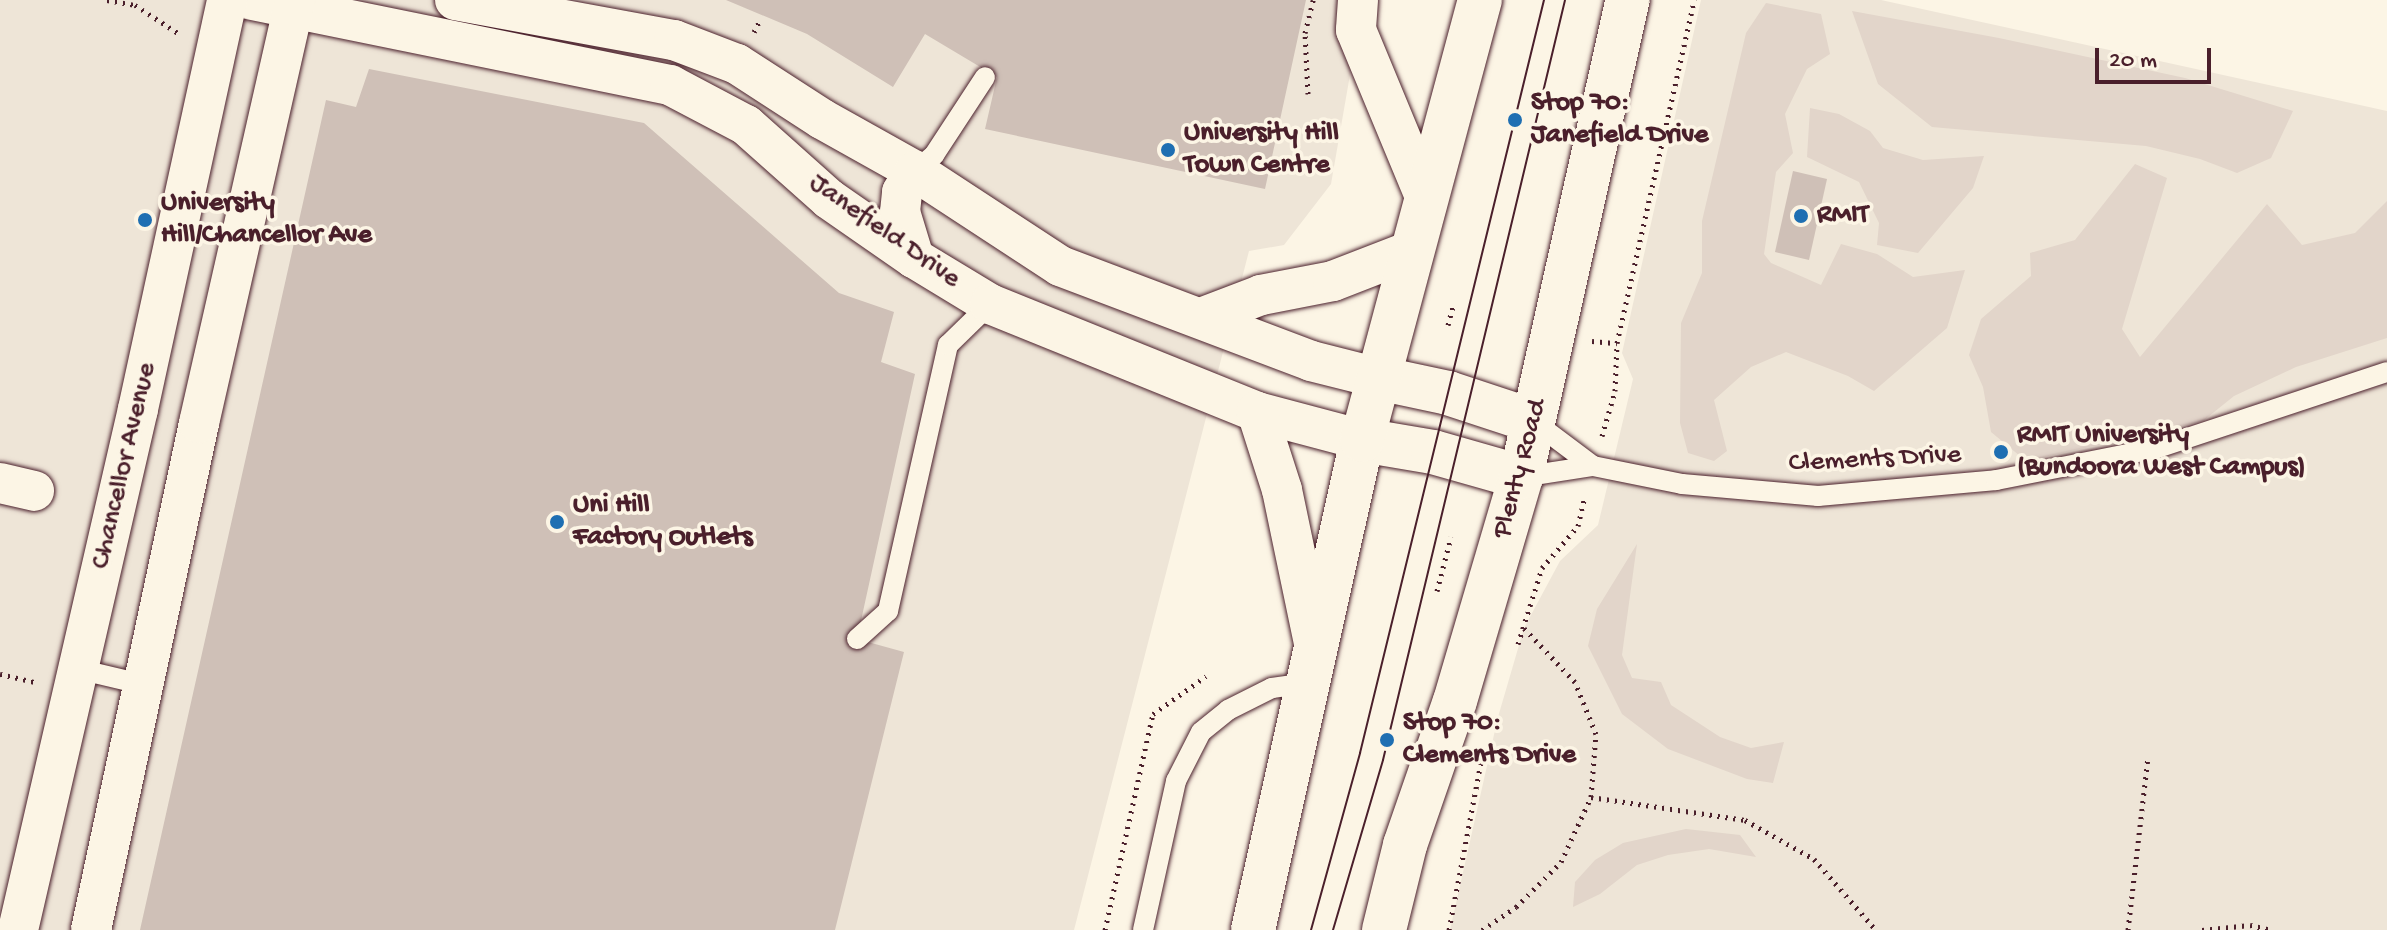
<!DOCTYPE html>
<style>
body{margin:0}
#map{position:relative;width:2387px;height:930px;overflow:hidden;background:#fcf5e5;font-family:"Gochi Hand",sans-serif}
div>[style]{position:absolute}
.built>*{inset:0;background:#eee5d7}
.green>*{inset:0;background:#e2d5ca}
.building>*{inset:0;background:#cfc0b7}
.path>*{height:5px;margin-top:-2.5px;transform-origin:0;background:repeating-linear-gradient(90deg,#4a1f2b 0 2px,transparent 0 8px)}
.roads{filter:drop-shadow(0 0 2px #4a1f2b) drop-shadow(0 0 2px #4a1f2b)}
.service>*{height:20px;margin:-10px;padding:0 10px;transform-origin:10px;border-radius:10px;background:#fcf5e5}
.minor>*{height:40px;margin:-20px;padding:0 20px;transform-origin:20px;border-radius:20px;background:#fcf5e5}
.trunk>*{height:44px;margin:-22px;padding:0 22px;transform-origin:22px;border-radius:22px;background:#fcf5e5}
.tram>*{height:2px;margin:-1px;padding:0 1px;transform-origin:1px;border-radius:1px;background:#4a1f2b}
.dots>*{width:22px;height:22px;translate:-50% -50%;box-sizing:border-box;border:4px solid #fcf5e5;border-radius:50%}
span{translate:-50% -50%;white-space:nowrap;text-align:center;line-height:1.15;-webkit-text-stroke:7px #fcf5e5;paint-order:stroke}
.poi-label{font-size:28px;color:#4a1f2b;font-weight:700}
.left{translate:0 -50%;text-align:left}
.street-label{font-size:28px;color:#4a1f2b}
.scale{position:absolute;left:2095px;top:48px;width:116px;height:36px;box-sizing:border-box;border:4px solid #4a1f2b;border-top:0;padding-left:10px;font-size:24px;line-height:28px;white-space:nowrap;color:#4a1f2b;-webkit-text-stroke:6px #fcf5e5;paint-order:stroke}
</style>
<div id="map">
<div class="built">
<i style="clip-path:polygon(0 0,1363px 0,1331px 184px,1284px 245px,1249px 251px,1074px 930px,0 930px)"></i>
<i style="clip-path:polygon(1701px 0,1881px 0,2387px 111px,2387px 930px,1450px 930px,1498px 717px,1524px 628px,1560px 561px,1598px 525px,1633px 379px,1622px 353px)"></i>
</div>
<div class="green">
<i style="clip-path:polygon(1766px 3px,1821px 14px,1830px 54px,1807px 69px,1785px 114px,1793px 153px,1776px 172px,1764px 254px,1771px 263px,1821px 285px,1841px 244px,1877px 254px,1913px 277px,1965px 270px,1947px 328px,1874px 391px,1848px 376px,1786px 352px,1751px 367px,1714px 400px,1727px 451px,1714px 461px,1688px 453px,1680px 423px,1681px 323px,1702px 273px,1702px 221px,1746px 33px)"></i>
<i style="clip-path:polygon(1852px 11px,1999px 38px,2185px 78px,2293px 111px,2271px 158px,2237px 173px,2200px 159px,2146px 146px,1932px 127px,1878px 84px)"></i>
<i style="clip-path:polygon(1810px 108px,1839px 114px,1870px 131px,1883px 148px,1923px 160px,1984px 156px,1973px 188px,1918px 253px,1877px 245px,1879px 223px,1859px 182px,1807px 157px)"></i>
<i style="clip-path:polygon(2135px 164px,2167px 178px,2122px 329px,2140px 357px,2267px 204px,2302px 245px,2355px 233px,2387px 201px,2387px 338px,2296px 367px,2234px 396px,2203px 421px,2026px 461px,1991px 432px,1983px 387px,1969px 355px,1981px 319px,2031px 276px,2030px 253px,2075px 240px)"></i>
<i style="clip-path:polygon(1637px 544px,1622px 655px,1632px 678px,1661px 682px,1671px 705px,1720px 737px,1751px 748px,1784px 742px,1773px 783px,1747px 779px,1668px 749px,1622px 714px,1588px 646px,1597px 609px)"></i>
<i style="clip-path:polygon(1686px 829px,1740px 835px,1756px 857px,1709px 849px,1668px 855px,1637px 865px,1600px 894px,1573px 907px,1575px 882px,1595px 860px,1623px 843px)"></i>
</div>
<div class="building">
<i style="clip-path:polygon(726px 0,1306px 0,1265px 189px,985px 129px,997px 77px,925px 34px,893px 87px,807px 34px)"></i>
<i style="clip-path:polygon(369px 69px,644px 123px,839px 293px,894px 312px,881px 362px,915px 374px,857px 639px,904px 652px,835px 930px,140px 930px,326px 100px,356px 107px)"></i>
<i style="clip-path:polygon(1793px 171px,1827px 179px,1809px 260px,1775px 252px)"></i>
</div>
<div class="path">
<i style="left:107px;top:0;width:28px;rotate:10deg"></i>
<i style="left:135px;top:5px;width:51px;rotate:33.1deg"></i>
<i style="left:754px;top:32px;width:13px;rotate:-63deg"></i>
<i style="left:1308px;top:94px;width:61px;rotate:-92.8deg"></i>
<i style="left:1305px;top:33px;width:34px;rotate:-76deg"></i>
<i style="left:1448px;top:325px;width:23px;rotate:-75deg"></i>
<i style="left:1592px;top:341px;width:25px;rotate:5deg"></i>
<i style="left:1602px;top:436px;width:47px;rotate:-73.9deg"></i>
<i style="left:1615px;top:391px;width:48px;rotate:-87.6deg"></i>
<i style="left:1617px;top:343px;width:352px;rotate:-77.3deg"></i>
<i style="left:1437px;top:591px;width:56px;rotate:-75.5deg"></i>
<i style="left:1518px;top:644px;width:80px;rotate:-72.5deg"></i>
<i style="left:1542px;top:568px;width:55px;rotate:-49.4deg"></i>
<i style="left:1578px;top:526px;width:31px;rotate:-77deg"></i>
<i style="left:0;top:674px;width:36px;rotate:13deg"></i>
<i style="left:1591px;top:797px;width:156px;rotate:8.5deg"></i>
<i style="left:1745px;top:820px;width:79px;rotate:29.5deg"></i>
<i style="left:1814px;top:859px;width:94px;rotate:48.9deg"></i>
<i style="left:1105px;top:930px;width:221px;rotate:-77.5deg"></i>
<i style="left:1153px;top:714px;width:65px;rotate:-35.6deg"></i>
<i style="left:1449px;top:930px;width:176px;rotate:-79.2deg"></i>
<i style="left:1482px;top:930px;width:41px;rotate:-34.1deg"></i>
<i style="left:1516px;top:907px;width:64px;rotate:-45deg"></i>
<i style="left:1561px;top:862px;width:72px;rotate:-65.2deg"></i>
<i style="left:1591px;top:797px;width:63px;rotate:-85.5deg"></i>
<i style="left:1596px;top:734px;width:56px;rotate:-112deg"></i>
<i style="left:1575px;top:682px;width:74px;rotate:-133.4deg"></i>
<i style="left:2128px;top:930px;width:174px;rotate:-83.4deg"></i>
<i style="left:2202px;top:930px;width:48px;rotate:-5.9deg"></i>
<i style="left:2250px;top:925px;width:23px;rotate:13deg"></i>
</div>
<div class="roads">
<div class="service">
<i style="left:915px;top:171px;width:25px;rotate:-40deg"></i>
<i style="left:934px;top:155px;width:93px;rotate:-56.8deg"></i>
<i style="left:1533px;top:421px;width:75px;rotate:36.9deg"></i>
<i style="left:1521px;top:477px;width:73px;rotate:-8.7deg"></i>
<i style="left:1593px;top:466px;width:91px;rotate:11.4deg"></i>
<i style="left:1682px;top:484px;width:137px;rotate:5deg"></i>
<i style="left:1818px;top:496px;width:179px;rotate:-5.1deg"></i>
<i style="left:1996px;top:480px;width:164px;rotate:-11.2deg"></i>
<i style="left:2157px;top:448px;width:242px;rotate:-18.3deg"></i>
<i style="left:857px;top:639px;width:42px;rotate:-42.1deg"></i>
<i style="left:888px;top:611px;width:273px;rotate:-77.3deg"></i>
<i style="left:948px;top:345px;width:59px;rotate:-44.3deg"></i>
<i style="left:78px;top:669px;width:69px;rotate:13.4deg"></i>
<i style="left:1143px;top:930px;width:153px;rotate:-77.5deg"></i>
<i style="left:1176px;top:781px;width:55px;rotate:-63deg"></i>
<i style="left:1201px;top:732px;width:35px;rotate:-39deg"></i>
<i style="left:1228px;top:710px;width:49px;rotate:-26.6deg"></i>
<i style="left:1272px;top:688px;width:36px;rotate:-8deg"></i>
</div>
<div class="minor">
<i style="left:252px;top:0;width:427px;rotate:11.5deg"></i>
<i style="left:670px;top:85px;width:86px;rotate:27.8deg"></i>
<i style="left:746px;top:125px;width:111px;rotate:41.7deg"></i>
<i style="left:829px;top:199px;width:103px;rotate:34.8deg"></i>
<i style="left:914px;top:258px;width:89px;rotate:31.2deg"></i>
<i style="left:990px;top:304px;width:288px;rotate:22deg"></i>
<i style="left:1257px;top:412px;width:109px;rotate:14.9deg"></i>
<i style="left:455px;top:0;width:223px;rotate:10.4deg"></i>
<i style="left:674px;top:40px;width:67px;rotate:20.9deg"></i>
<i style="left:737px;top:64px;width:101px;rotate:32.9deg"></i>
<i style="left:822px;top:119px;width:107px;rotate:29.2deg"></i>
<i style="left:915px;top:171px;width:173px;rotate:33.2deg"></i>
<i style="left:1060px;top:266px;width:268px;rotate:20.7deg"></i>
<i style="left:1311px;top:361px;width:69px;rotate:14.2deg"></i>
<i style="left:1358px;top:0;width:30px;rotate:94deg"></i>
<i style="left:1356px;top:30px;width:185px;rotate:67.5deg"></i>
<i style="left:914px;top:258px;width:48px;rotate:-106.9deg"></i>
<i style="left:900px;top:212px;width:20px;rotate:-84deg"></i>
<i style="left:902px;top:192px;width:25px;rotate:-58deg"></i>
<i style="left:1201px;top:318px;width:64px;rotate:-21deg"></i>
<i style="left:1261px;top:295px;width:73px;rotate:-11deg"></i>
<i style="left:1333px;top:281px;width:86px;rotate:-21.2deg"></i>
<i style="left:1257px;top:412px;width:82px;rotate:72.2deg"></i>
<i style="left:1282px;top:490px;width:161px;rotate:78.2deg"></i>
<i style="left:0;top:483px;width:35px;rotate:13deg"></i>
<i style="left:18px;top:930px;width:535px;rotate:-77.03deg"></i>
<i style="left:138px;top:409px;width:419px;rotate:-77.7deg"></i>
<i style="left:91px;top:930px;width:518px;rotate:-77.97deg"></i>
<i style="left:199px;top:423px;width:434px;rotate:-77.2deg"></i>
</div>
<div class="trunk">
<i style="left:1378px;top:378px;width:72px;rotate:12.1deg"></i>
<i style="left:1448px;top:393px;width:89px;rotate:18.2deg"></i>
<i style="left:1362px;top:440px;width:72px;rotate:9.6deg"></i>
<i style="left:1433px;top:452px;width:91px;rotate:15.9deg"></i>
<i style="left:1253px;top:930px;width:502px;rotate:-77.46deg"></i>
<i style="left:1362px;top:440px;width:456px;rotate:-75deg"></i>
<i style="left:1384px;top:930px;width:88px;rotate:-76.1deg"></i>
<i style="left:1405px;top:845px;width:152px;rotate:-70.9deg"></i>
<i style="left:1455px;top:701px;width:234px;rotate:-73.6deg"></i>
<i style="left:1521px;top:477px;width:489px;rotate:-77.4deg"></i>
</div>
</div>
<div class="tram">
<i style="left:1311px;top:930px;width:184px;rotate:-74.5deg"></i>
<i style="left:1360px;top:753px;width:775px;rotate:-76.27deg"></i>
<i style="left:1333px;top:930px;width:177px;rotate:-73.6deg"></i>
<i style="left:1383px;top:760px;width:781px;rotate:-76.53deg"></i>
</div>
<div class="dots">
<i style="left:1515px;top:120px;background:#1f6fb2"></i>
<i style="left:1168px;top:150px;background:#1f6fb2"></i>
<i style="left:1801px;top:216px;background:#1f6fb2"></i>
<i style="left:145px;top:220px;background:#1f6fb2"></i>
<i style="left:2001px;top:452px;background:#1f6fb2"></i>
<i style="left:557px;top:522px;background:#1f6fb2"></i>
<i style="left:1387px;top:740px;background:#1f6fb2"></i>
</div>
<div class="poi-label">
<span class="left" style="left:1531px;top:120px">Stop 70:<br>Janefield Drive</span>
<span class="left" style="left:1184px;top:150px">University Hill<br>Town Centre</span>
<span class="left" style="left:161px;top:220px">University<br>Hill/Chancellor Ave</span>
<span class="left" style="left:1817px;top:216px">RMIT</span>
<span class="left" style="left:2017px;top:452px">RMIT University<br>(Bundoora West Campus)</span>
<span class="left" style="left:573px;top:522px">Uni Hill<br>Factory Outlets</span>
<span class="left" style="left:1403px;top:740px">Stop 70:<br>Clements Drive</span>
</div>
<div class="street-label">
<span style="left:884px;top:232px;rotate:35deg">Janefield Drive</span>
<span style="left:1875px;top:460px;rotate:-3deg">Clements Drive</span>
<span style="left:125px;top:466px;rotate:-77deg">Chancellor Avenue</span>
<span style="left:1521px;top:469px;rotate:-75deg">Plenty Road</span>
</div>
<div class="scale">20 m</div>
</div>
